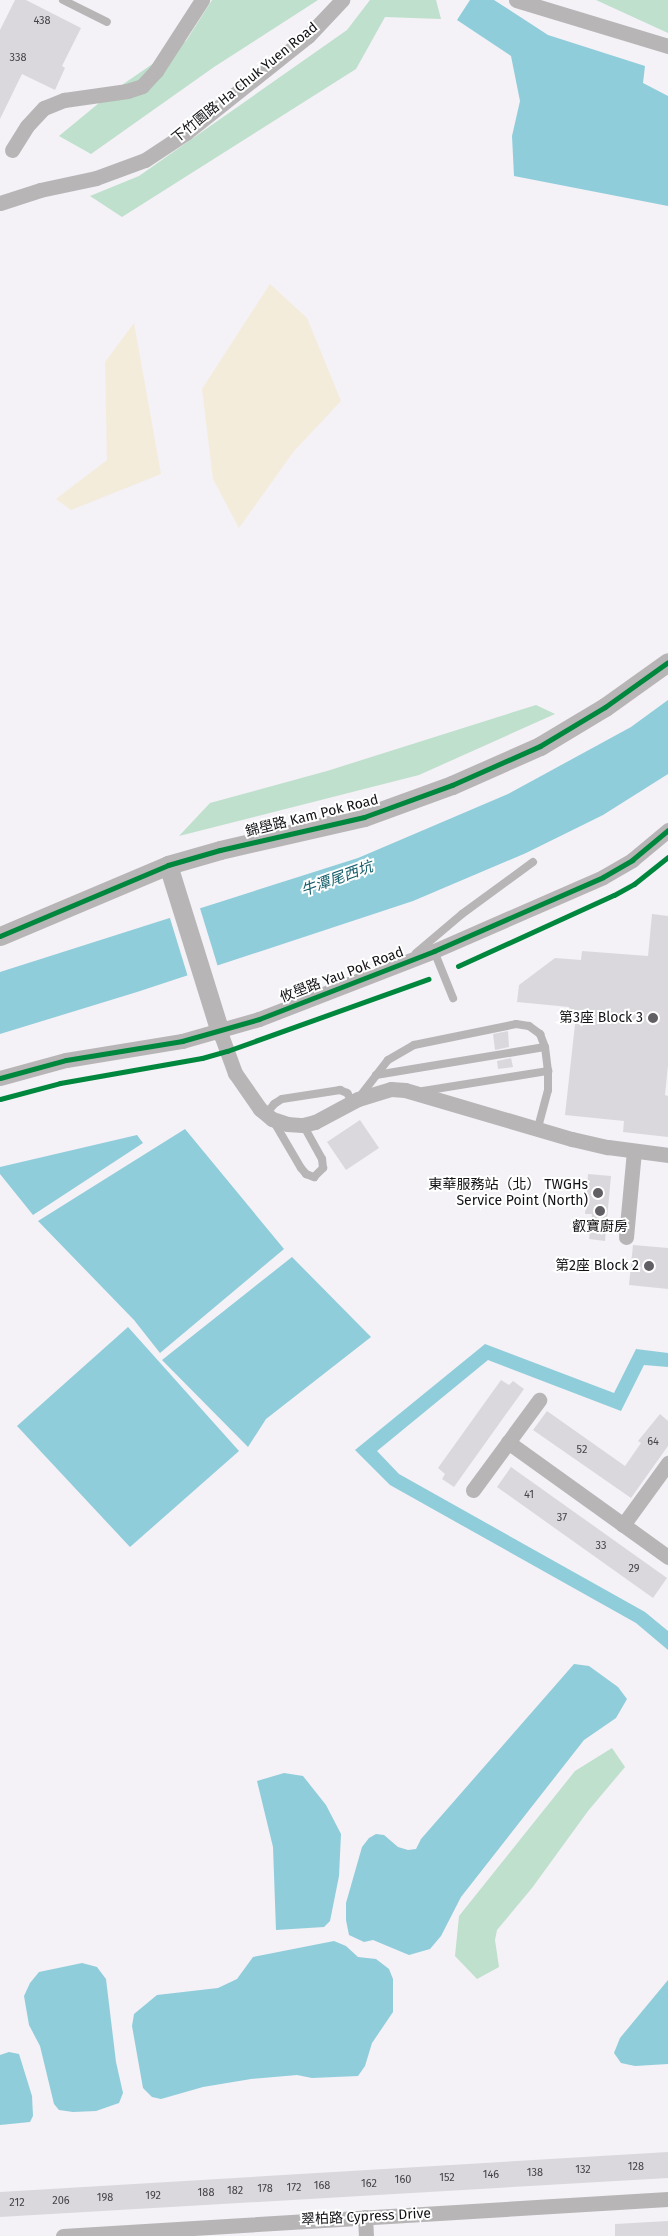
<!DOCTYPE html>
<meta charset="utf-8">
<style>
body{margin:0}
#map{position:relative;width:668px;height:2236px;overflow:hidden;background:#f4f1f7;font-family:"Fira Sans","Noto Sans TC",sans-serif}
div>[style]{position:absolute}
.forest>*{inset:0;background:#bee0cc}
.sand>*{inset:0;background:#f3ecda}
.water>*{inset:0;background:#8fcdda}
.pier>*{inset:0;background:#f4f1f7}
.building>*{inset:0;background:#dbd8dd}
.service>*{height:8px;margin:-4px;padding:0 4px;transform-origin:4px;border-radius:4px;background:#b7b5b6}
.minor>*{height:15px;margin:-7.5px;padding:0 7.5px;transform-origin:7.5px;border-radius:7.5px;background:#b7b5b6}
.tertiary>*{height:19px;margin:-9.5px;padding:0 9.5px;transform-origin:9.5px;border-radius:9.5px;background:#b7b5b6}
.cycleway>*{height:5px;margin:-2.5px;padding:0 2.5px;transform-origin:2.5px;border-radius:2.5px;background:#00873e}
.dots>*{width:14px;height:14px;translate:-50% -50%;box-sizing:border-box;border:2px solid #fff;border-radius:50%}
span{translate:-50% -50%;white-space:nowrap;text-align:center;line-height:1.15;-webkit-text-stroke:4px #fff;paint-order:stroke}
.number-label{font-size:11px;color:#454347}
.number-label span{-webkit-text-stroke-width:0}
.street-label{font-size:14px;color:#131115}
.poi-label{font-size:14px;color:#131115}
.right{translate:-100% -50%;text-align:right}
.water-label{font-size:15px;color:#155f6b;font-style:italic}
</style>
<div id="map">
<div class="forest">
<i style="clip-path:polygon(212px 0,318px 0,214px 67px,91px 154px,59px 136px,116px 89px,186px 41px)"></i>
<i style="clip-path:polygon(370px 0,436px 0,441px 19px,385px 17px,356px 69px,122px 217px,90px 196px,139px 176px,347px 30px)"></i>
<i style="clip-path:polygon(596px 0,668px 0,668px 33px)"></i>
<i style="clip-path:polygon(536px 705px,555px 714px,419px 775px,179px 836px,210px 803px,327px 771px)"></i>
<i style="clip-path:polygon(612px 1748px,625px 1767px,588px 1811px,532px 1888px,497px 1930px,495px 1940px,499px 1967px,477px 1979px,455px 1956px,459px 1916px,575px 1771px)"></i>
</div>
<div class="sand">
<i style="clip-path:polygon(270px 284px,307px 318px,341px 401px,294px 451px,239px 528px,213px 479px,202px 389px)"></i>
<i style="clip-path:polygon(134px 323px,161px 474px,71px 510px,56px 499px,107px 460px,105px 362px)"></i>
</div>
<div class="water">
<i style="clip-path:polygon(470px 0,494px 0,548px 35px,645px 66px,643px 83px,668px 96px,668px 206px,514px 176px,512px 136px,520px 101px,511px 56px,457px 20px)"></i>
<i style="clip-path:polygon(668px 700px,668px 774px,603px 815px,526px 853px,413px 901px,137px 992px,0 1034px,0 972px,358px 858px,508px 794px,631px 727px)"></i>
<i style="clip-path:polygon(185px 1129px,284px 1249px,160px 1353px,134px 1320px,38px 1221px)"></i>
<i style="clip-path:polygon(137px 1135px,143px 1143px,33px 1215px,0 1174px,0 1167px)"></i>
<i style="clip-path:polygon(292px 1257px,371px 1337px,266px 1419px,248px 1447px,162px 1360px)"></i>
<i style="clip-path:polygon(128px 1327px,239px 1451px,130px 1547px,17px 1426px)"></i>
<i style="clip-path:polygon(485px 1344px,614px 1393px,636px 1349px,668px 1353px,668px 1367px,644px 1365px,621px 1411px,488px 1360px,377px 1451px,399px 1474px,645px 1612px,668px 1631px,668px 1650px,636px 1623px,390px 1485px,355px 1450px)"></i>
<i style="clip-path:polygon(574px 1664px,589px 1666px,618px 1687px,627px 1699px,616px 1718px,584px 1740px,461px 1897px,441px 1936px,430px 1949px,409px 1955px,373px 1940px,364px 1942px,349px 1935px,346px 1920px,346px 1903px,362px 1847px,369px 1838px,376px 1834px,384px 1835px,398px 1847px,408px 1850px,416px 1849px,421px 1839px)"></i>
<i style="clip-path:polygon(284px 1773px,303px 1776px,326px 1805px,341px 1834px,339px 1876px,330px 1921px,324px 1927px,276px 1930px,273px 1847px,257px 1781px)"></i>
<i style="clip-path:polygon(334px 1941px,346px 1946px,358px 1957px,376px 1959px,389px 1969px,393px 1979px,393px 2012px,372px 2043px,365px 2066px,358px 2076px,312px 2078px,297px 2075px,251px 2079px,203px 2087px,161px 2099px,152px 2097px,143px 2088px,132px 2026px,134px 2014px,157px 1995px,218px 1988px,237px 1979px,253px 1957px)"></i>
<i style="clip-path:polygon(82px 1963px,97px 1967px,106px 1979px,116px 2062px,123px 2093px,119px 2103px,96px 2111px,73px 2112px,59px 2110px,54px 2104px,40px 2046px,29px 2025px,24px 1996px,30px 1983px,39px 1972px)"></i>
<i style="clip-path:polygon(668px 1980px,668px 2064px,635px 2066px,621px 2063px,614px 2053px,620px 2038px)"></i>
<i style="clip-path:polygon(9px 2052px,19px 2054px,32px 2096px,33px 2116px,30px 2122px,0 2125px,0 2055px)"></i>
</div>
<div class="pier">
<i style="clip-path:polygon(199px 905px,218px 967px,188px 977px,169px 915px)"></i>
</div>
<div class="building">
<i style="clip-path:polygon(15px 0,26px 0,81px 28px,62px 66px,65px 68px,55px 90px,22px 74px,0 119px,0 30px)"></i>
<i style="clip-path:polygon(652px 914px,668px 916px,668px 1065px,665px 1095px,668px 1096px,668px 1137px,623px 1132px,624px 1121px,565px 1115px,576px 1015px,568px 1014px,569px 1007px,517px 1002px,519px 985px,555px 958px,581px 960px,582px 951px,648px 956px)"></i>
<i style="clip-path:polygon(508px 1031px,509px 1047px,495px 1050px,493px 1034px)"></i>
<i style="clip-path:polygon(511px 1058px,513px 1067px,498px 1069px,497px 1061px)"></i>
<i style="clip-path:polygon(360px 1120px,379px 1148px,346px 1170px,327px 1142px)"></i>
<i style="clip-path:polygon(588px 1174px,611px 1176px,605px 1241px,589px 1239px,592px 1214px,585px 1214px)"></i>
<i style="clip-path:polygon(633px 1245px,668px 1248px,668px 1289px,629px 1285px)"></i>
<i style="clip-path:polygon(501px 1380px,509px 1385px,513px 1381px,524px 1389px,454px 1487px,442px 1479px,445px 1474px,438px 1468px)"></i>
<i style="clip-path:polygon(547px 1411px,625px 1466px,641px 1443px,638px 1441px,660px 1414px,668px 1421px,668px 1446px,631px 1498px,533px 1430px)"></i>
<i style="clip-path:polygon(511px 1467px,667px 1578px,653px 1598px,497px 1487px)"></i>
<i style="clip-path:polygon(668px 2152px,668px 2178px,0 2217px,0 2192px)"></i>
<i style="clip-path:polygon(668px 2221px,668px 2236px,615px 2236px,615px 2224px)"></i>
</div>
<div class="service">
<i style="left:63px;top:0;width:49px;rotate:26.6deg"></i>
<i style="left:434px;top:951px;width:51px;rotate:68deg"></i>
<i style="left:416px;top:953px;width:60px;rotate:-40.3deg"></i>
<i style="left:462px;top:914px;width:88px;rotate:-36.2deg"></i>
<i style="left:376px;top:1075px;width:171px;rotate:-9.4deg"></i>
<i style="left:423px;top:1091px;width:127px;rotate:-9.1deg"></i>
<i style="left:361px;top:1095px;width:44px;rotate:-52.4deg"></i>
<i style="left:388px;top:1060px;width:30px;rotate:-30deg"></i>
<i style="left:414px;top:1045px;width:104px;rotate:-11.6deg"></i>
<i style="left:516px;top:1024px;width:13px;rotate:9deg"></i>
<i style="left:529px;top:1026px;width:14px;rotate:36deg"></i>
<i style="left:540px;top:1034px;width:14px;rotate:69deg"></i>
<i style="left:545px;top:1047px;width:24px;rotate:83deg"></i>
<i style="left:548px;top:1071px;width:19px;rotate:90deg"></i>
<i style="left:548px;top:1090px;width:39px;rotate:105deg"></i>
<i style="left:266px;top:1114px;width:13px;rotate:-51deg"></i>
<i style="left:274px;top:1104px;width:9px;rotate:-32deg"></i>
<i style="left:282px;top:1099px;width:59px;rotate:-8.8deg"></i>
<i style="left:340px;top:1090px;width:8px;rotate:23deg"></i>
<i style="left:347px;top:1093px;width:11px;rotate:56deg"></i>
<i style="left:274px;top:1122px;width:53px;rotate:59.6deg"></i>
<i style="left:301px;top:1168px;width:8px;rotate:50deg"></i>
<i style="left:306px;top:1174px;width:9px;rotate:21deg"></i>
<i style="left:314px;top:1177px;width:13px;rotate:-45deg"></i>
<i style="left:323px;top:1168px;width:9px;rotate:-96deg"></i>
<i style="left:322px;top:1159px;width:39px;rotate:-119deg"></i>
</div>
<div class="minor">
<i style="left:516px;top:0;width:159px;rotate:16.8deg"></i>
<i style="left:12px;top:150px;width:28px;rotate:-58deg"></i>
<i style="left:27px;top:126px;width:25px;rotate:-47deg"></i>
<i style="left:44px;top:108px;width:22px;rotate:-22deg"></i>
<i style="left:64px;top:100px;width:64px;rotate:-8.1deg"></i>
<i style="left:127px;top:91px;width:16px;rotate:-18deg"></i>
<i style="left:142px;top:86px;width:21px;rotate:-47deg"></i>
<i style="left:156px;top:71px;width:85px;rotate:-57.1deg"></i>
<i style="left:0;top:203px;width:42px;rotate:-18deg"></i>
<i style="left:40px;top:190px;width:57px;rotate:-12.1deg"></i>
<i style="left:96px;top:178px;width:52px;rotate:-20.2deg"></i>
<i style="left:145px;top:160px;width:49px;rotate:-33.4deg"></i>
<i style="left:186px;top:133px;width:156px;rotate:-38.5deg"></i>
<i style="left:308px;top:36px;width:50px;rotate:-46.6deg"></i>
<i style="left:220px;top:1032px;width:44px;rotate:69.9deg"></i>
<i style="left:235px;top:1073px;width:44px;rotate:55.2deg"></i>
<i style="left:260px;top:1109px;width:16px;rotate:40deg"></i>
<i style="left:272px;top:1119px;width:16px;rotate:18deg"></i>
<i style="left:287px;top:1124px;width:16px;rotate:4deg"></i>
<i style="left:303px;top:1125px;width:12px;rotate:-14deg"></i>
<i style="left:315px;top:1122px;width:49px;rotate:-28.1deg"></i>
<i style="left:358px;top:1099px;width:34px;rotate:-17deg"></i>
<i style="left:391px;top:1089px;width:14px;rotate:4deg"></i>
<i style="left:405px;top:1090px;width:174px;rotate:16.4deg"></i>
<i style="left:572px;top:1139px;width:37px;rotate:13deg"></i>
<i style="left:608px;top:1147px;width:61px;rotate:7.6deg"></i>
<i style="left:0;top:1078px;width:68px;rotate:-15.3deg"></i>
<i style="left:66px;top:1060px;width:118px;rotate:-9.3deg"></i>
<i style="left:182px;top:1041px;width:80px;rotate:-15.9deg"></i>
<i style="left:259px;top:1019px;width:188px;rotate:-21.2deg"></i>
<i style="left:434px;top:951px;width:184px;rotate:-23.6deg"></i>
<i style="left:603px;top:877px;width:34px;rotate:-30deg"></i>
<i style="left:632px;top:860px;width:47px;rotate:-39.8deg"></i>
<i style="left:626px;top:1237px;width:86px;rotate:-84.7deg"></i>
<i style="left:508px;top:1442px;width:197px;rotate:35.7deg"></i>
<i style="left:473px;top:1490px;width:112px;rotate:-53.7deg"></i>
<i style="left:623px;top:1525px;width:77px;rotate:-54deg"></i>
<i style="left:365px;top:2217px;width:19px;rotate:87deg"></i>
<i style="left:63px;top:2236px;width:606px;rotate:-3.5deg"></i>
</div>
<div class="tertiary">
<i style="left:168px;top:865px;width:175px;rotate:72.7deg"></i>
<i style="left:0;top:936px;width:182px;rotate:-22.9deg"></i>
<i style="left:168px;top:865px;width:54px;rotate:-16.1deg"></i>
<i style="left:220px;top:850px;width:148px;rotate:-12.9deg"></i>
<i style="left:364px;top:817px;width:94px;rotate:-20deg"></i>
<i style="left:452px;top:785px;width:96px;rotate:-23.9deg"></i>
<i style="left:540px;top:746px;width:76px;rotate:-31deg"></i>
<i style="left:605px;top:707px;width:77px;rotate:-35.5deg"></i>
</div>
<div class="cycleway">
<i style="left:0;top:936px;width:182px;rotate:-22.9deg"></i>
<i style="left:168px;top:865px;width:54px;rotate:-16.1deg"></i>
<i style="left:220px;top:850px;width:148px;rotate:-12.9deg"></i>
<i style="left:364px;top:817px;width:94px;rotate:-20deg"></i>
<i style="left:452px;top:785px;width:96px;rotate:-23.9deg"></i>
<i style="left:540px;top:746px;width:76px;rotate:-31deg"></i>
<i style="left:605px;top:707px;width:77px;rotate:-35.5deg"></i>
<i style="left:458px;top:966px;width:171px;rotate:-24.5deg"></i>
<i style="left:614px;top:895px;width:23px;rotate:-29deg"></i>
<i style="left:634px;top:884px;width:43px;rotate:-38.5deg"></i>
<i style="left:0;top:1078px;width:68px;rotate:-15.3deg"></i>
<i style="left:66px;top:1060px;width:118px;rotate:-9.3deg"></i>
<i style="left:182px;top:1041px;width:80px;rotate:-15.9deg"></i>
<i style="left:259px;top:1019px;width:188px;rotate:-21.2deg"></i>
<i style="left:434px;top:951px;width:184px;rotate:-23.6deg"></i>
<i style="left:603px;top:877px;width:34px;rotate:-30deg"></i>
<i style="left:632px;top:860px;width:47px;rotate:-39.8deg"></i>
<i style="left:0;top:1099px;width:62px;rotate:-14.9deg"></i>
<i style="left:60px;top:1083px;width:144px;rotate:-10deg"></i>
<i style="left:202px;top:1058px;width:26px;rotate:-16deg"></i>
<i style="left:227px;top:1051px;width:214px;rotate:-19.7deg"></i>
</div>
<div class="dots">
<i style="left:653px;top:1018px;background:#625f64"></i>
<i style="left:598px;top:1193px;background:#625f64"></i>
<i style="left:600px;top:1211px;background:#625f64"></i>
<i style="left:649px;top:1266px;background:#625f64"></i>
</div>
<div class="number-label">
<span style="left:42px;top:21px">438</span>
<span style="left:18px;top:58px">338</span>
<span style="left:653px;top:1442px">64</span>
<span style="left:582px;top:1450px">52</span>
<span style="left:529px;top:1495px">41</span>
<span style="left:562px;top:1518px">37</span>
<span style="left:601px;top:1546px">33</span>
<span style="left:634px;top:1569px">29</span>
<span style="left:636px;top:2167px">128</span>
<span style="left:583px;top:2170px">132</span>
<span style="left:535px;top:2173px">138</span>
<span style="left:491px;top:2175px">146</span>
<span style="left:447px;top:2178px">152</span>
<span style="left:403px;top:2180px">160</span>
<span style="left:369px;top:2184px">162</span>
<span style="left:322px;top:2186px">168</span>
<span style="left:294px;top:2188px">172</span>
<span style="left:265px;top:2189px">178</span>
<span style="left:235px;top:2191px">182</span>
<span style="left:206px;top:2193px">188</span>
<span style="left:153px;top:2196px">192</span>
<span style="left:105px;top:2198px">198</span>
<span style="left:61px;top:2201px">206</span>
<span style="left:17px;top:2203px">212</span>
</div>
<div class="street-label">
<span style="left:245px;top:83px;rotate:-39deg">下竹園路 Ha Chuk Yuen Road</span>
<span style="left:312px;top:816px;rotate:-14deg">錦壆路 Kam Pok Road</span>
<span style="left:342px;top:975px;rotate:-21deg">攸壆路 Yau Pok Road</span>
<span style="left:366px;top:2217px;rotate:-3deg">翠柏路 Cypress Drive</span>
</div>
<div class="poi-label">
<span class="right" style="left:643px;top:1018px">第3座 Block 3</span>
<span class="right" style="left:588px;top:1193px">東華服務站（北） TWGHs<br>Service Point (North)</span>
<span style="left:600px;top:1227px">叡寶廚房</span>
<span class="right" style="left:639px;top:1266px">第2座 Block 2</span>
</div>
<div class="water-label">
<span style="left:337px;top:879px;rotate:-20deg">牛潭尾西坑</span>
</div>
</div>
